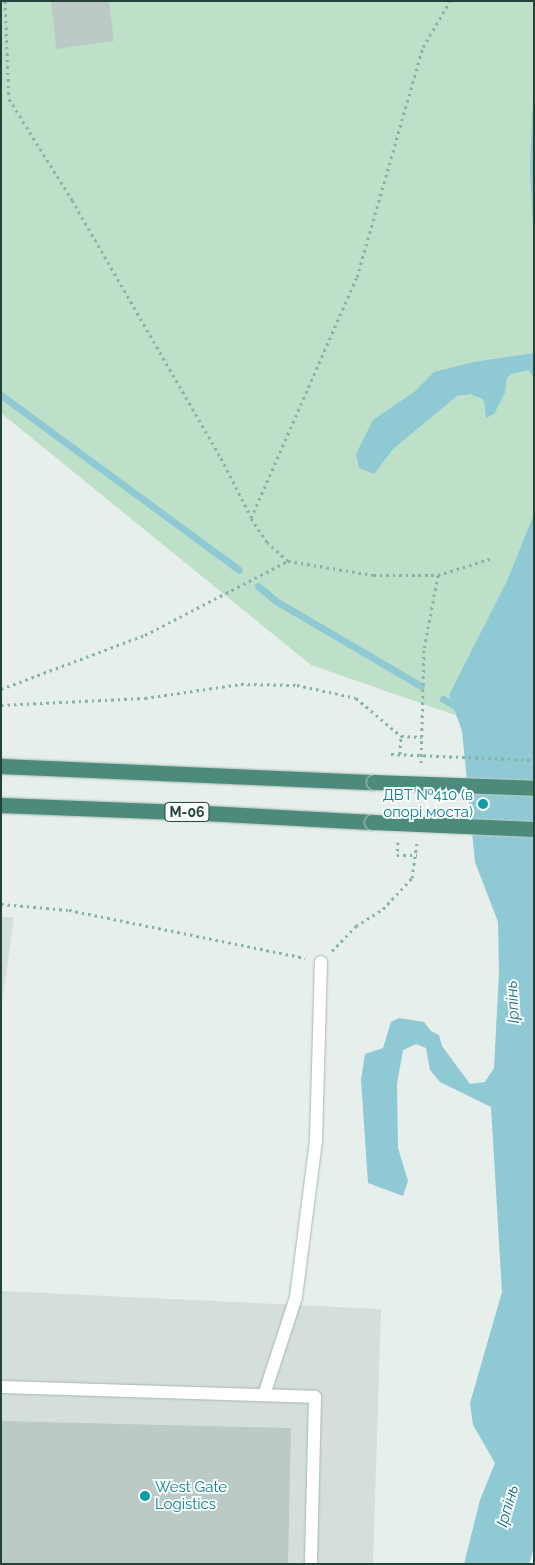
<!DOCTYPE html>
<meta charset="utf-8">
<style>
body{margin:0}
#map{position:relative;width:535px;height:1565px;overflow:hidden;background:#e6efeb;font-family:Raleway,sans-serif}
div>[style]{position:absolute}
.built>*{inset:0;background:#d4dfda}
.green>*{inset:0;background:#bfe0c8}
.water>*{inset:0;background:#8ec9d4}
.stream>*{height:7px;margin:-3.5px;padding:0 3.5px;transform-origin:3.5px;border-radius:3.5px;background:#8ec9d4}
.building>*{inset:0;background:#bbcac4}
.path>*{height:3px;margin-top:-1.5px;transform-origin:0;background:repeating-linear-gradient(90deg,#86b3a5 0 2.5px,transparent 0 6.5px)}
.roads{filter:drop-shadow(0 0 1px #a8b8b2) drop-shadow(0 0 1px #a8b8b2)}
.service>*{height:12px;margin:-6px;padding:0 6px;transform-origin:6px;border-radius:6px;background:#fff}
.trunk>*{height:15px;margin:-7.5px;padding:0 7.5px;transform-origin:7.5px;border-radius:7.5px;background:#4c8a7c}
.path-bridge>*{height:3px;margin-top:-1.5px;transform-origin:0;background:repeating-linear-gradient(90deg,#86b3a5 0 2.5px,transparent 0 6.5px)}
.bridges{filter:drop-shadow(0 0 1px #c2cac8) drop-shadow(0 0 1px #c2cac8)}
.trunk-bridge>*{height:15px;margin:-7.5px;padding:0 7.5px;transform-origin:7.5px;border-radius:7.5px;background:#4c8a7c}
.dots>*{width:14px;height:14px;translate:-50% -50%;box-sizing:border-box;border:2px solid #f7fbf9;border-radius:50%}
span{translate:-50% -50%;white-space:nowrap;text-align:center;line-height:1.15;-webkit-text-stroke:4px #f7fbf9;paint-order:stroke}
.shield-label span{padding:1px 4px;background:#f7fbf9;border:1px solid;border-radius:4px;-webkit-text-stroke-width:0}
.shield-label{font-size:14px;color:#24423a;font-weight:700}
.culture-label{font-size:15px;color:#0d838f}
.right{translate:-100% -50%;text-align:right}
.left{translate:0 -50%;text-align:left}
.water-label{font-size:16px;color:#1c6f80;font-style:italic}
.frame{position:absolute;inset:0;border:2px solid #24423a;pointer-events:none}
</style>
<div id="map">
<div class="built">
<i style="clip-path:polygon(1px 917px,14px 917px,1px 1009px)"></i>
<i style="clip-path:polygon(1px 1291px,381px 1309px,373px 1564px,1px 1564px)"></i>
</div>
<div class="green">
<i style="clip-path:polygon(1px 1px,534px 1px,534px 757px,495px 729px,311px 665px,1px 413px)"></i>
</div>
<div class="water">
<i style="clip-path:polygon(534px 72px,534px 247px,530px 169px)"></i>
<i style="clip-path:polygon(534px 353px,534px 378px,528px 370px,511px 374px,507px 378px,505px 393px,494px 414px,486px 418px,484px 400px,471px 394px,457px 396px,393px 449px,374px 474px,359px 468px,356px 454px,373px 420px,414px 392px,434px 372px,474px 362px)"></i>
<i style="clip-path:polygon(534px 514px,534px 1547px,529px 1564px,464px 1564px,480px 1500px,495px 1463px,473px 1425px,470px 1403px,502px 1292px,491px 1107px,440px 1082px,430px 1070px,426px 1048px,416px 1044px,403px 1050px,397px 1084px,398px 1148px,408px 1181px,403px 1196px,368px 1183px,361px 1080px,365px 1054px,383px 1048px,391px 1022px,399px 1018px,424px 1022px,431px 1031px,439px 1035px,442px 1046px,470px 1084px,485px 1082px,494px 1068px,499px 973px,498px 922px,475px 862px,462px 731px,449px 695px,507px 581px)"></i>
</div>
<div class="stream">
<i style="left:1px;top:395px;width:295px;rotate:36.3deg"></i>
<i style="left:258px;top:586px;width:23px;rotate:40deg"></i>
<i style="left:276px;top:601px;width:168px;rotate:30.4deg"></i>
<i style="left:443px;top:699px;width:20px;rotate:30deg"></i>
</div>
<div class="building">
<i style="clip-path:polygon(51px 1px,109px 1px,114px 41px,56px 49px)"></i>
<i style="clip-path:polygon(1px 1421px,291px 1428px,288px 1564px,1px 1564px)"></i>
</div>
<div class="path">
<i style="left:5px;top:1px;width:98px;rotate:87.7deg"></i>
<i style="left:9px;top:99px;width:119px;rotate:58deg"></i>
<i style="left:72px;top:200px;width:298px;rotate:60deg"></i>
<i style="left:221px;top:458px;width:66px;rotate:63deg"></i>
<i style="left:288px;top:561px;width:28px;rotate:-138deg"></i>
<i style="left:267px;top:542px;width:29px;rotate:-124deg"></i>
<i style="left:251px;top:518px;width:263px;rotate:-66.3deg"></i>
<i style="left:357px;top:277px;width:239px;rotate:-74deg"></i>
<i style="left:423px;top:47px;width:53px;rotate:-59.6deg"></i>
<i style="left:438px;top:575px;width:58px;rotate:-17.2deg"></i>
<i style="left:1px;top:689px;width:154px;rotate:-20.6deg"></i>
<i style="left:145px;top:635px;width:161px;rotate:-27.4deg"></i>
<i style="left:288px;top:561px;width:86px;rotate:9.4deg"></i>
<i style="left:373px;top:575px;width:65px"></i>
<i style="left:438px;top:575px;width:76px;rotate:100.6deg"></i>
<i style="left:424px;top:650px;width:115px;rotate:91.5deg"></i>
<i style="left:1px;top:705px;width:144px;rotate:-2.8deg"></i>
<i style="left:145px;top:698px;width:97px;rotate:-8.3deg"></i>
<i style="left:241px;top:684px;width:56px;rotate:1deg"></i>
<i style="left:297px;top:685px;width:60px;rotate:12.4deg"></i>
<i style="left:356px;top:698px;width:59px;rotate:40.2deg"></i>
<i style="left:401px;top:736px;width:21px;rotate:3deg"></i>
<i style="left:400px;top:754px;width:18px;rotate:-87deg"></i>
<i style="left:398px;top:842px;width:13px;rotate:94deg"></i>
<i style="left:397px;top:855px;width:20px"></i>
<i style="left:1px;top:904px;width:68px;rotate:5deg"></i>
<i style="left:69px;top:910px;width:241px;rotate:11.5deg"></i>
<i style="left:332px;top:951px;width:35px;rotate:-46deg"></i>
<i style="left:356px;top:926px;width:32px;rotate:-32deg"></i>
<i style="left:383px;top:909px;width:42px;rotate:-46.9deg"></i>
<i style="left:412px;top:878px;width:37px;rotate:-82deg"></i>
</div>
<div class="roads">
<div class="service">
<i style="left:1px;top:1387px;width:314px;rotate:1.8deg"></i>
<i style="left:315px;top:1397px;width:167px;rotate:91.4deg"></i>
<i style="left:264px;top:1395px;width:103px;rotate:-71.9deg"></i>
<i style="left:296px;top:1297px;width:158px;rotate:-82.7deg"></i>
<i style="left:316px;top:1140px;width:178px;rotate:-88.4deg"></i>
</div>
<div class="trunk">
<i style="left:1px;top:766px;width:373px;rotate:2.5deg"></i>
<i style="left:1px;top:805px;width:186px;rotate:2.2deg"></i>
<i style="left:187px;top:812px;width:185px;rotate:3.1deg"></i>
</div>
</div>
<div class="path-bridge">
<i style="left:391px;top:754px;width:143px;rotate:2.4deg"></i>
</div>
<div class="bridges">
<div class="trunk-bridge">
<i style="left:374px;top:782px;width:160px;rotate:2.1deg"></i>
<i style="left:372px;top:822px;width:162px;rotate:2.5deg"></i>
</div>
</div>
<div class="dots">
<i style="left:483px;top:804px;background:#0f9aa8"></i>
<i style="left:145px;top:1496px;background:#0f9aa8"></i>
</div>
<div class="shield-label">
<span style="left:187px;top:812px">М-06</span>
</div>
<div class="culture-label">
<span class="right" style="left:473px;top:804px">ДВТ №410 (в<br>опорі моста)</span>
<span class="left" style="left:155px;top:1496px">West Gate<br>Logistics</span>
</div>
<div class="water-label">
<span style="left:513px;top:1002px;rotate:-93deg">Ірпінь</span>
<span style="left:508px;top:1506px;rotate:-74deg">Ірпінь</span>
</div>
<div class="frame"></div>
</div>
